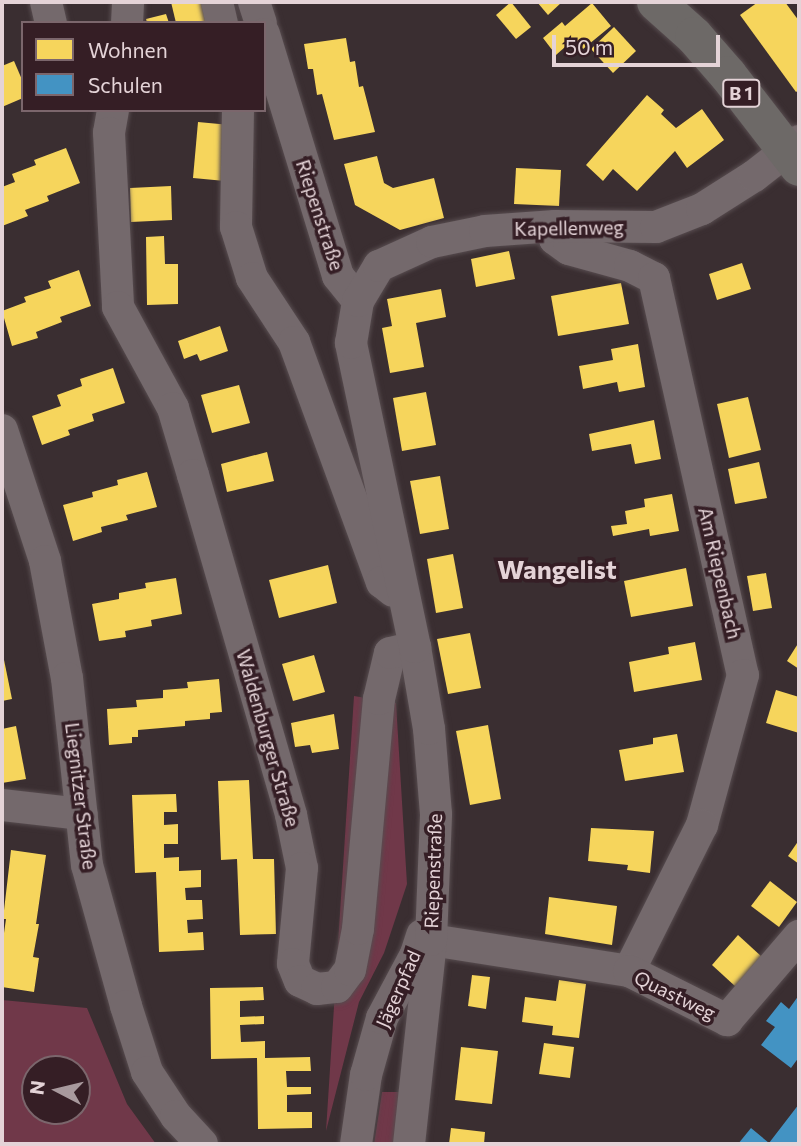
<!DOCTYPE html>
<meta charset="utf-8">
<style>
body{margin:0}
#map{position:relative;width:801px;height:1146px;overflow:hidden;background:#3a2e31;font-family:Commissioner,sans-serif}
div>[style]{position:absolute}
.green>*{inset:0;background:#703849}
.homes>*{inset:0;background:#f6d55c}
.schools>*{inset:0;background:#4393c3}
.roads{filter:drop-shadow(0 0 2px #574c4f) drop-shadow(0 0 2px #574c4f)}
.minor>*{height:32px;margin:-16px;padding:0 16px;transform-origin:16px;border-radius:16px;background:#74696c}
.major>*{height:38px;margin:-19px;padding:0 19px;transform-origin:19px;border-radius:19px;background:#6d6967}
span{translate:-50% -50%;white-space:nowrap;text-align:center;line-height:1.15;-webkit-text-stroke:7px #351e25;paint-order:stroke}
.shield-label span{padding:2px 5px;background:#351e25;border:2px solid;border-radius:5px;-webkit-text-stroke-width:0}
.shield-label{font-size:18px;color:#e4d3d7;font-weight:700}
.street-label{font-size:19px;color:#e4d3d7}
.district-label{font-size:26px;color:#e4d3d7;font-weight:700}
.frame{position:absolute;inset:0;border:4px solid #e4d3d7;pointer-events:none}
.legend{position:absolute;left:21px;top:21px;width:245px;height:91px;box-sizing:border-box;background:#351e25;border:2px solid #7b666c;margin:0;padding:9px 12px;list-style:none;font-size:21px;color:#e4d3d7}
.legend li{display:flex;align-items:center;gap:14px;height:35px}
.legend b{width:35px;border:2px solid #7b666c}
.north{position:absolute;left:21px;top:1055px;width:70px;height:70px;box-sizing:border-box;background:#351e25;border:2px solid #7b666c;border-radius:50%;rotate:277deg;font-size:19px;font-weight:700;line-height:28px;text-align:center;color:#e4d3d7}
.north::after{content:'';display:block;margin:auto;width:24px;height:32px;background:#a8999d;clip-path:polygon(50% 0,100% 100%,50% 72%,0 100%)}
.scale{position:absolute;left:552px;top:35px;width:168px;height:32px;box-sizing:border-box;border:4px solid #e4d3d7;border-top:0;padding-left:9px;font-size:21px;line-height:24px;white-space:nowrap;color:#e4d3d7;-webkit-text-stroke:5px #351e25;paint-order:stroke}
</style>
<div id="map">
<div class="green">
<i style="clip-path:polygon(354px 696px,396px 703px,407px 884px,384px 953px,359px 1002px,326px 1131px)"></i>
<i style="clip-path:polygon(evenodd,2px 1000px,87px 1008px,127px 1104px,156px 1144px,2px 1144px,2px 1000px,35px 1069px,77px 1069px,77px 1111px,35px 1111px,35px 1069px)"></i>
<i style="clip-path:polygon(382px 1092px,401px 1092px,395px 1144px,374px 1144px)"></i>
</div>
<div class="homes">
<i style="clip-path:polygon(171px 2px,208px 2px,214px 23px,176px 23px)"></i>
<i style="clip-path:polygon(511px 2px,531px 27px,516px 39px,496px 15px)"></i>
<i style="clip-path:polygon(537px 2px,562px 2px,548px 15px)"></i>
<i style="clip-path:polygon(758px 2px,785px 2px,799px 21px,799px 90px,796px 92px,740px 15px)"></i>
<i style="clip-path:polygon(592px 3px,611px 26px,583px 49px,574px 39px,556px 55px,543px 38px,562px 22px,565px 26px)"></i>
<i style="clip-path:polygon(166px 14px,169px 23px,147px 23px,146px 19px)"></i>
<i style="clip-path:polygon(614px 27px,636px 51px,613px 73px,591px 49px)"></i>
<i style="clip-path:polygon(346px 38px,350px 62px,355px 61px,359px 87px,363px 86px,375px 132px,334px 140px,322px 94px,317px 95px,313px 69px,308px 69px,304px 44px)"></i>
<i style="clip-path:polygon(14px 61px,23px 82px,23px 98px,2px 107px,2px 66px)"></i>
<i style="clip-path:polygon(647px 95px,664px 110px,661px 114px,676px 128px,702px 109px,724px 140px,687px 168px,675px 151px,637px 191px,613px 169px,603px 181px,586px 165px)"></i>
<i style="clip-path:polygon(198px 122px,230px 125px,225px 181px,193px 178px)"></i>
<i style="clip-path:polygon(66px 148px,80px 183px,47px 196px,49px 201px,25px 210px,28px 216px,2px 226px,2px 187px,15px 182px,12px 174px,36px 165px,34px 160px)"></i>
<i style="clip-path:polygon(377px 156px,384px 183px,393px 188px,434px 178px,444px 218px,400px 230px,355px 205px,344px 164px)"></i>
<i style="clip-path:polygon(516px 168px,561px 170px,559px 206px,514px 204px)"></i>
<i style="clip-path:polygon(171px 186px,172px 220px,131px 222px,130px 188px)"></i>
<i style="clip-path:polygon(164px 236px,165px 264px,178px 264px,178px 304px,147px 305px,146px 237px)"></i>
<i style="clip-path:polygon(509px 251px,515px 279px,476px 287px,471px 259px)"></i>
<i style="clip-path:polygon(742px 263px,751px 289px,717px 300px,709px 274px)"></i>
<i style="clip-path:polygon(79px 270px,91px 306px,60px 317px,62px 322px,36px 332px,38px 338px,12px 346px,2px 311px,26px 302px,24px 297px,51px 288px,48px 281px)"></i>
<i style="clip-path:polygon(621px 283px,629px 324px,558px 336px,551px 296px)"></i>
<i style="clip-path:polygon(441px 289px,446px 317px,416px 323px,424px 367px,390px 373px,382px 328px,392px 326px,387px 299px)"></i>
<i style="clip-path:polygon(220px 326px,228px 351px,200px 361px,197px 354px,184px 359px,178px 341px)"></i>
<i style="clip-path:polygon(638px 344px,645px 387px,619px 392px,617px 382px,583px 389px,579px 366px,613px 360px,611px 349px)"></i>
<i style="clip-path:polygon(113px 368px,125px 403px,92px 414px,94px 421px,68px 430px,70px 435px,42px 445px,32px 416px,61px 406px,57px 395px,82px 386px,80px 379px)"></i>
<i style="clip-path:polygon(239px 385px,250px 423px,212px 433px,201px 395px)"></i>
<i style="clip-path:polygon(426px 392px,436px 445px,402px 451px,393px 398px)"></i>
<i style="clip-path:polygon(748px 397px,761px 450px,729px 458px,717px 404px)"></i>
<i style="clip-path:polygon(654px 420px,661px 459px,635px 464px,631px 444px,592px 451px,589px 434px)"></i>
<i style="clip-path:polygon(267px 452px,274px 481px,227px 492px,221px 464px)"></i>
<i style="clip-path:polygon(759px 462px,767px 498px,735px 504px,728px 469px)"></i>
<i style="clip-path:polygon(147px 472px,157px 507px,126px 515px,128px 520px,101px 527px,102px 532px,73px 541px,63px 505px,93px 497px,92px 492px,118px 485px,117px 480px)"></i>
<i style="clip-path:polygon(440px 476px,449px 529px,420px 534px,410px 481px)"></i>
<i style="clip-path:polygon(672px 494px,679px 531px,650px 536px,649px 529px,613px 536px,611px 526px,627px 524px,625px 511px,645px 507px,644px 499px)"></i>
<i style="clip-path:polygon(453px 554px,463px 608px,436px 613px,427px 559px)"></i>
<i style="clip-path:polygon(328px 565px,337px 603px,279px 618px,269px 580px)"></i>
<i style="clip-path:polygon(686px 568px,693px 606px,631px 617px,624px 581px)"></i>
<i style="clip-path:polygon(766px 573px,772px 608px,753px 611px,747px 576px)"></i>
<i style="clip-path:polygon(176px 578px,182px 614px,151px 620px,152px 626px,125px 631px,126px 637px,99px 641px,92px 604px,119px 599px,119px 593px,146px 588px,145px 583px)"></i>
<i style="clip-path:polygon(470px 633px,481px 688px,448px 694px,437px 639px)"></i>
<i style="clip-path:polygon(695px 642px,702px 680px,634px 692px,629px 662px,669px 654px,668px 647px)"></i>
<i style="clip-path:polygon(799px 642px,799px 669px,787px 661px)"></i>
<i style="clip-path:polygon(3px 655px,12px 699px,2px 701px,2px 656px)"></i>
<i style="clip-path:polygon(314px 655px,325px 692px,293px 701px,282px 664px)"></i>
<i style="clip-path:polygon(219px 679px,222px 712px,210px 713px,210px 719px,185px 721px,185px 726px,138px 730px,138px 737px,132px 737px,132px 743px,109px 745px,107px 709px,137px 707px,136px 700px,163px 698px,163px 690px,188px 688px,187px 682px)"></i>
<i style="clip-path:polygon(776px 690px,799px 697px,799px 733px,766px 723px)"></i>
<i style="clip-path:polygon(334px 714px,339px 749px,312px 753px,310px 745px,295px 747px,291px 723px)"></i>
<i style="clip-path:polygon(488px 725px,501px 799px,470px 805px,456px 731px)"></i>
<i style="clip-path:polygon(16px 726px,26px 779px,2px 783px,2px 729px)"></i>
<i style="clip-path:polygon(677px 734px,684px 772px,625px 781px,619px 750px,653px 744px,653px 738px)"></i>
<i style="clip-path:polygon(249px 780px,253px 859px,274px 859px,276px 934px,240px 935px,237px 859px,221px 860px,218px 781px)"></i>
<i style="clip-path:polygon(176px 794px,177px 812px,164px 812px,164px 825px,178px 824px,178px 844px,164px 844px,164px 858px,179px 857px,179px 871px,201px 870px,201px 887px,185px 888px,186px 900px,202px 900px,203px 919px,187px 920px,188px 933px,203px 932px,204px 950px,159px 952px,156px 872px,135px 873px,132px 795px)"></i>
<i style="clip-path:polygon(591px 828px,654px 831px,650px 873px,627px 870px,628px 865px,588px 861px)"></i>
<i style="clip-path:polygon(799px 840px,799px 864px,788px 856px)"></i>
<i style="clip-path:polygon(11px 850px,46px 855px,36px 924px,39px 924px,33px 957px,39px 958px,34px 992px,2px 987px,4px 952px,2px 947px,6px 919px,3px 919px)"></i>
<i style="clip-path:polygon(770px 881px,797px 902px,779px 927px,751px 906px)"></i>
<i style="clip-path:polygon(549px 897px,617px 906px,612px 945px,545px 934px)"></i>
<i style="clip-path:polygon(738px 935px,762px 957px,736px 987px,712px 965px)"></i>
<i style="clip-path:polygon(472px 975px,490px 977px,486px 1009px,468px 1006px)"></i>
<i style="clip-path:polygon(559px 980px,586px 984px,579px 1038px,552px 1035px,553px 1026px,522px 1022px,525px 997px,556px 1001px)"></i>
<i style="clip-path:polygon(263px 987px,264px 1000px,240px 1001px,240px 1017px,264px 1016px,264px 1024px,240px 1025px,241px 1042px,265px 1041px,265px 1058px,310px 1057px,311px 1071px,286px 1071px,287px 1087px,311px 1087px,311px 1094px,287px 1095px,287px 1112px,312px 1112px,312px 1128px,258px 1129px,257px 1058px,211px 1059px,210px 988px)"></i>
<i style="clip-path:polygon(544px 1043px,574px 1047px,570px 1078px,539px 1074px)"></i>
<i style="clip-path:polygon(461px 1047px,498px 1051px,492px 1104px,455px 1100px)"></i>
<i style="clip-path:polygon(451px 1128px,485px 1132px,484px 1144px,449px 1144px)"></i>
</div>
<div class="schools">
<i style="clip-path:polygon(799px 995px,799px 1057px,791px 1068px,761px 1045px,775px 1027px,766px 1021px,781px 1002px,789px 1009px)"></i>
<i style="clip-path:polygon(799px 1104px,799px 1144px,738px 1144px,751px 1128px,769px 1143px)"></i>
</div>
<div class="roads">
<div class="minor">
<i style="left:46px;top:2px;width:22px;rotate:77deg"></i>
<i style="left:217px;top:2px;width:22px;rotate:77deg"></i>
<i style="left:254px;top:2px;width:22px;rotate:72deg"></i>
<i style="left:127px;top:23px;width:21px;rotate:-87deg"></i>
<i style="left:264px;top:34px;width:253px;rotate:73deg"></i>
<i style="left:338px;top:276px;width:32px;rotate:51deg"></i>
<i style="left:113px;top:110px;width:23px;rotate:100deg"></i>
<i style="left:109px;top:133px;width:174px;rotate:87deg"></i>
<i style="left:118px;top:307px;width:115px;rotate:61.4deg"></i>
<i style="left:173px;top:408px;width:70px;rotate:73.4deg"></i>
<i style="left:193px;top:475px;width:354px;rotate:73.9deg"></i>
<i style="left:291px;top:815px;width:54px;rotate:78.3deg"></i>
<i style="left:302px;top:868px;width:96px;rotate:95.4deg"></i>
<i style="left:293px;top:964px;width:18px;rotate:68deg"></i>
<i style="left:300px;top:981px;width:19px;rotate:25deg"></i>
<i style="left:317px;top:989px;width:20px;rotate:-6deg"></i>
<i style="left:337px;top:987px;width:21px;rotate:-53deg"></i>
<i style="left:350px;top:970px;width:42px;rotate:-79deg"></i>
<i style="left:358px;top:929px;width:231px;rotate:-84.8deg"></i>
<i style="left:379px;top:699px;width:47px;rotate:-76.6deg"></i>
<i style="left:390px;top:653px;width:26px;rotate:-13deg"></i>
<i style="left:238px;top:110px;width:117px;rotate:91deg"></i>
<i style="left:236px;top:227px;width:53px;rotate:72.6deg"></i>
<i style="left:252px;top:278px;width:77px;rotate:56.7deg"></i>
<i style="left:294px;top:342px;width:256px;rotate:69.9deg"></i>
<i style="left:382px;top:582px;width:14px;rotate:39deg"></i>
<i style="left:555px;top:226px;width:13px;rotate:90deg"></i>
<i style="left:555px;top:239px;width:17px;rotate:36deg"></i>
<i style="left:569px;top:249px;width:63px;rotate:15.6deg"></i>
<i style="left:630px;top:266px;width:27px;rotate:27deg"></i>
<i style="left:654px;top:278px;width:407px;rotate:77.4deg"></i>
<i style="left:743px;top:675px;width:156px;rotate:105.3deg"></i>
<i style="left:702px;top:825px;width:163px;rotate:116.6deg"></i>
<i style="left:2px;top:430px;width:138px;rotate:71.8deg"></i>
<i style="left:45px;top:561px;width:119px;rotate:79.4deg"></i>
<i style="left:67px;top:678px;width:188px;rotate:83.9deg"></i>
<i style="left:87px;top:865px;width:146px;rotate:74.5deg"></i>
<i style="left:126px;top:1006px;width:69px;rotate:72.3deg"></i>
<i style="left:147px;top:1072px;width:53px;rotate:56.6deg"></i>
<i style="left:176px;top:1116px;width:38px;rotate:47deg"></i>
<i style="left:2px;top:805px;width:80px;rotate:6.5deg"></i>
<i style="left:431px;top:940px;width:200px;rotate:8.9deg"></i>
<i style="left:629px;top:971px;width:110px;rotate:26.6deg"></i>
<i style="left:727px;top:1020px;width:111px;rotate:-49.4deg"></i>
<i style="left:356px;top:1144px;width:70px;rotate:-81.8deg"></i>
<i style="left:366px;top:1075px;width:59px;rotate:-74.3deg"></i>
<i style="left:382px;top:1018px;width:72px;rotate:-62deg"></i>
<i style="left:416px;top:954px;width:20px;rotate:-72deg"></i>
<i style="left:409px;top:1144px;width:205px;rotate:-83.8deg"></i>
<i style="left:431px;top:940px;width:126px;rotate:-87.7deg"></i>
<i style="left:436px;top:814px;width:85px;rotate:-94.7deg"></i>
<i style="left:429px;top:729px;width:83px;rotate:-99.7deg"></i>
<i style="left:415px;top:647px;width:311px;rotate:-101.9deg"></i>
<i style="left:351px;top:343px;width:43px;rotate:-80.5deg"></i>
<i style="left:358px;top:301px;width:41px;rotate:-59deg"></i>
<i style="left:379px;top:266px;width:58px;rotate:-24.4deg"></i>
<i style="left:432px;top:242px;width:54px;rotate:-11.7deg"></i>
<i style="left:485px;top:231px;width:70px;rotate:-4.1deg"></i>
<i style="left:555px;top:226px;width:101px;rotate:0.6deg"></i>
<i style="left:656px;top:227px;width:49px;rotate:-21.4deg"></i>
<i style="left:702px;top:209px;width:62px;rotate:-32.4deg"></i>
<i style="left:754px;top:176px;width:57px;rotate:-37.9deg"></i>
</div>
<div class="major">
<i style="left:656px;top:2px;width:51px;rotate:41.8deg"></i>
<i style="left:694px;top:36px;width:52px;rotate:48.9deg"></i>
<i style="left:728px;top:75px;width:116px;rotate:52.3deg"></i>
</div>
</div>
<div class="shield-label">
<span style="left:741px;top:93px">B 1</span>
</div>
<div class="street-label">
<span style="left:320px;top:215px;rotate:72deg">Riepenstraße</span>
<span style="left:569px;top:228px;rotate:-1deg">Kapellenweg</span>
<span style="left:720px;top:573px;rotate:77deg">Am Riepenbach</span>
<span style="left:268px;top:738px;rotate:74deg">Waldenburger Straße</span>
<span style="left:81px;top:796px;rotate:83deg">Liegnitzer Straße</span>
<span style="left:433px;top:871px;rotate:-88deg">Riepenstraße</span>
<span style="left:398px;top:989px;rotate:-66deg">Jägerpfad</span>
<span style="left:675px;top:995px;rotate:26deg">Quastweg</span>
</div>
<div class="district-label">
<span style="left:557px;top:569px">Wangelist</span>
</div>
<div class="frame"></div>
<ul class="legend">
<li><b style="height:19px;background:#f6d55c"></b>Wohnen</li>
<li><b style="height:19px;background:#4393c3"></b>Schulen</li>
</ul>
<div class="north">N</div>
<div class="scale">50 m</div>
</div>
